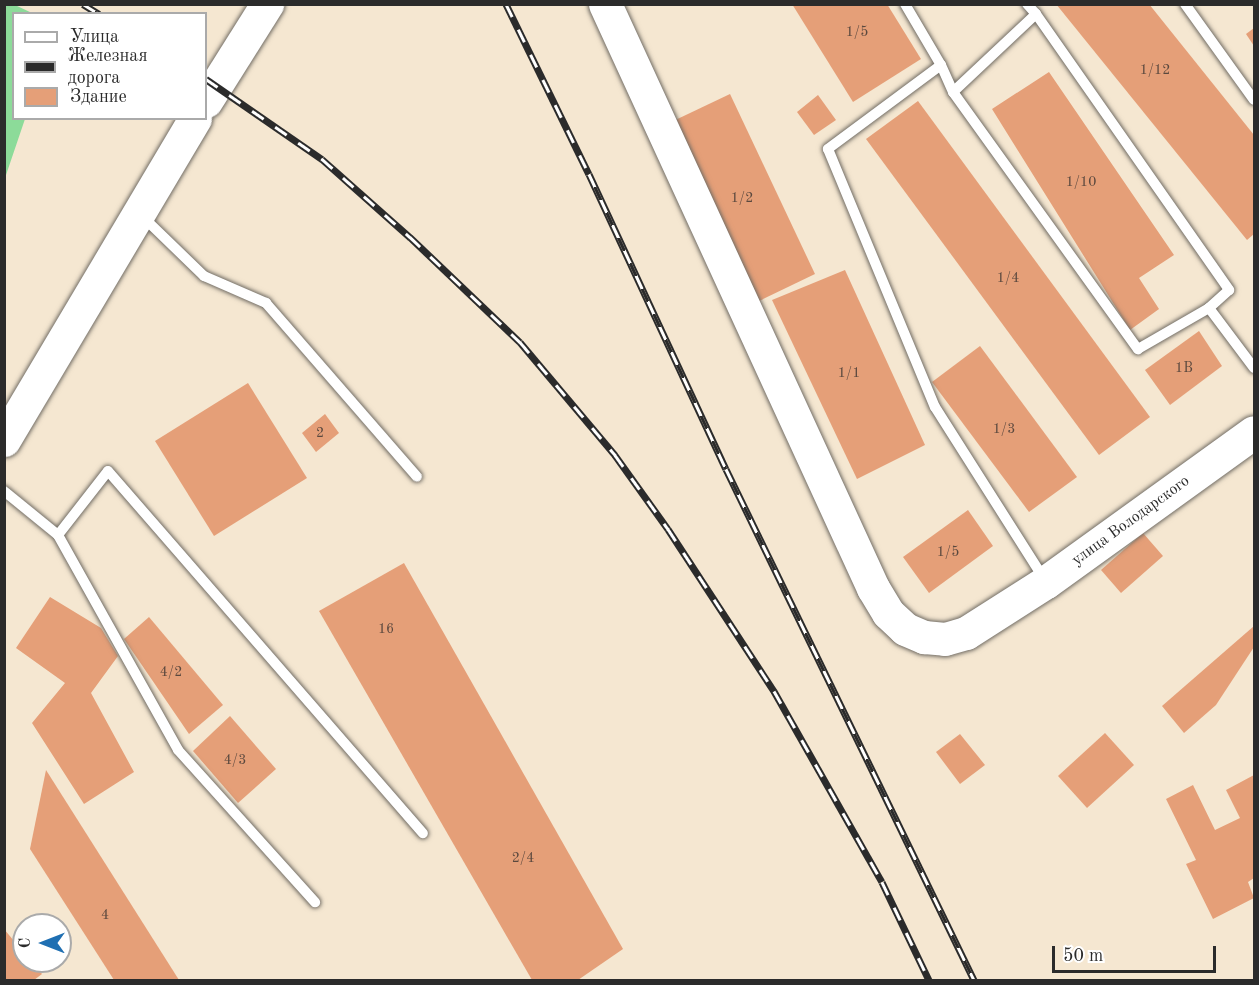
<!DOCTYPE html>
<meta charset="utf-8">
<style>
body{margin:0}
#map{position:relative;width:1259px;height:985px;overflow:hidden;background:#f5e7d1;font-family:"Old Standard TT",serif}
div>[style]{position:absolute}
.green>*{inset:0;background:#8cdb99}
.building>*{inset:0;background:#e59f78}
.roads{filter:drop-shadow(0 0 2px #726d65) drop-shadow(0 0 2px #726d65)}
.lane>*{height:10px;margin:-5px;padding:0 5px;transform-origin:5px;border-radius:5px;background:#fff}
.primary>*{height:33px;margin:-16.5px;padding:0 16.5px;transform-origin:16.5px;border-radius:16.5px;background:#fff}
.rail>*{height:7px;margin-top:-3.5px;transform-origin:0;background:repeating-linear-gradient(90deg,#fff 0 14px,#2b2b2b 0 28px);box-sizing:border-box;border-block:2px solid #2b2b2b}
span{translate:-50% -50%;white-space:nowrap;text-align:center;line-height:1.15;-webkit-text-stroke:4.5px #fff;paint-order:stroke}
.number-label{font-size:14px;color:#5a483e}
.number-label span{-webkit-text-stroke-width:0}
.street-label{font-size:16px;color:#2b2b2b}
.frame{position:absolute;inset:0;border:6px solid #2b2b2b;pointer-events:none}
.legend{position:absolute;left:12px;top:12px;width:195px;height:108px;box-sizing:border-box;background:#fff;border:2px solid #aaa;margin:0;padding:8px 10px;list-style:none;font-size:18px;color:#2b2b2b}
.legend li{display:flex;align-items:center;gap:12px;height:30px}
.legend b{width:30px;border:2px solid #aaa}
.north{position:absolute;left:12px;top:913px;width:60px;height:60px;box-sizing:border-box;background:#fff;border:2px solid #aaa;border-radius:50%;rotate:270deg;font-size:16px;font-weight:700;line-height:24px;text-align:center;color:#2b2b2b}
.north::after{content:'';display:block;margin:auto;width:21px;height:27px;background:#1f6fb2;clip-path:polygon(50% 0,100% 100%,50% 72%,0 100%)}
.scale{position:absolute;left:1052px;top:946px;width:164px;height:27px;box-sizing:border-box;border:3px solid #2b2b2b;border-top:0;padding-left:8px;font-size:18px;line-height:21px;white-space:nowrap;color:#2b2b2b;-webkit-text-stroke:4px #fff;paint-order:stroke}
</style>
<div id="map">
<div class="green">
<i style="clip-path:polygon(5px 4px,15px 5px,32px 13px,14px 14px,14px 118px,25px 119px,5px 178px)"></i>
</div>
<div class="building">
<i style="clip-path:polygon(792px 4px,887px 4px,921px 59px,853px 102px)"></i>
<i style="clip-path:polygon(1056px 4px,1149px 4px,1254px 135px,1254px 234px,1247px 240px)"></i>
<i style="clip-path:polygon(1254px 28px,1254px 46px,1246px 34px)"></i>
<i style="clip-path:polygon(1049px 72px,1174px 255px,1139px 278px,1159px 309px,1130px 330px,992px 109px)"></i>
<i style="clip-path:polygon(730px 94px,815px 274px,755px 303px,669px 123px)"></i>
<i style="clip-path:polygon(818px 95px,836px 120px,814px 135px,797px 112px)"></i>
<i style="clip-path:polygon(918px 101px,1150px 417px,1099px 455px,866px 139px)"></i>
<i style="clip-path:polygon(845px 270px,925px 445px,857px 479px,772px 300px)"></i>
<i style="clip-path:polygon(1199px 331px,1222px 366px,1170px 405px,1145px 370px)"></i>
<i style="clip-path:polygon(980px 346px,1077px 477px,1029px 512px,932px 382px)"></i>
<i style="clip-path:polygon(248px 383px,307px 478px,214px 536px,155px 441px)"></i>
<i style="clip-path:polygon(325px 414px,339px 433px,316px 452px,302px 433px)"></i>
<i style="clip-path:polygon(968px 510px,993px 546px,929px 593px,903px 557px)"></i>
<i style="clip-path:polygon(1143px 533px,1163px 556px,1121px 593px,1101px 570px)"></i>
<i style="clip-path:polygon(404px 563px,623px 949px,578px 980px,532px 980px,319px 611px)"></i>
<i style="clip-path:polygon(50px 597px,101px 628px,118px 656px,91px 693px,134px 772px,84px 804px,32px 723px,65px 683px,16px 648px)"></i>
<i style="clip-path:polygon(149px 617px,223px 705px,189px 734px,124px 639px)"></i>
<i style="clip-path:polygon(1254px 626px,1254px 647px,1216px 705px,1184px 733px,1162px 706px)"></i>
<i style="clip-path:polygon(230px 716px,276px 769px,238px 803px,193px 751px)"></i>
<i style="clip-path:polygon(1105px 733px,1134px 765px,1087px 808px,1058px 776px)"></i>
<i style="clip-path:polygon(960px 734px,985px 765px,960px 784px,936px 752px)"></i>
<i style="clip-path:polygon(46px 770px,179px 980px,114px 980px,30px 849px)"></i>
<i style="clip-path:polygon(1254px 775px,1254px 878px,1248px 882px,1254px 898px,1213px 919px,1186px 864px,1196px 860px,1166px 799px,1193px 785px,1215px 830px,1240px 818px,1226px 790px)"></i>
<i style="clip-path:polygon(4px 929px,24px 953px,24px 961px,31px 961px,42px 974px,34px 980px,4px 980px)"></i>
</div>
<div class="roads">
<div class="lane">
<i style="left:905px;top:4px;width:71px;rotate:59.5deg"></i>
<i style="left:941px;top:65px;width:30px;rotate:66deg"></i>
<i style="left:953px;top:92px;width:114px;rotate:-43.2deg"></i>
<i style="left:1036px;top:14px;width:337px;rotate:55deg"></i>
<i style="left:1229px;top:290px;width:27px;rotate:138deg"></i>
<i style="left:1209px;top:308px;width:75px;rotate:53.1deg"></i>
<i style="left:1027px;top:4px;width:13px;rotate:48deg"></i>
<i style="left:1185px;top:4px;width:118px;rotate:54.3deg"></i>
<i style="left:941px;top:65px;width:141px;rotate:143.4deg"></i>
<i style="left:828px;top:149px;width:279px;rotate:67.5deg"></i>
<i style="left:935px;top:407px;width:204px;rotate:57.6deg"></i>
<i style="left:953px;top:92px;width:317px;rotate:54.3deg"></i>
<i style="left:1138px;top:349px;width:82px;rotate:-30deg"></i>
<i style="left:141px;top:215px;width:88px;rotate:44.1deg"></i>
<i style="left:204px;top:276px;width:68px;rotate:23.5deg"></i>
<i style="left:266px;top:303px;width:230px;rotate:49deg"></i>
<i style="left:4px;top:491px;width:70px;rotate:39.2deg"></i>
<i style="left:58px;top:535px;width:246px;rotate:60.8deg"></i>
<i style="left:178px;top:750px;width:205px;rotate:48deg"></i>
<i style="left:58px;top:535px;width:81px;rotate:-52deg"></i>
<i style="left:108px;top:471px;width:480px;rotate:49deg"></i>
</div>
<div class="primary">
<i style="left:605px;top:4px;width:643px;rotate:65.35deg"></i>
<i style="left:873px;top:588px;width:29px;rotate:59deg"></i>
<i style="left:888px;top:613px;width:23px;rotate:43deg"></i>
<i style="left:905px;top:629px;width:21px;rotate:23deg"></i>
<i style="left:924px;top:637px;width:21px;rotate:5deg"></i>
<i style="left:945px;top:639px;width:22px;rotate:-16deg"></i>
<i style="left:966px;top:633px;width:95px;rotate:-32.5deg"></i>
<i style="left:1046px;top:582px;width:256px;rotate:-35.8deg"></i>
<i style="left:206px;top:101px;width:115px;rotate:-57.8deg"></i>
<i style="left:4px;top:440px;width:374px;rotate:-59.3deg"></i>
</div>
</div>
<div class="rail">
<i style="left:83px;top:4px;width:19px;rotate:32deg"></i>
<i style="left:506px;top:4px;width:189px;rotate:64deg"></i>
<i style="left:589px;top:174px;width:325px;rotate:65.1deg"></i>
<i style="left:726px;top:469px;width:568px;rotate:64.11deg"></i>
<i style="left:206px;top:79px;width:141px;rotate:34.6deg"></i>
<i style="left:322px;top:159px;width:118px;rotate:41.6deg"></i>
<i style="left:410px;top:237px;width:152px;rotate:43.7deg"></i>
<i style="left:520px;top:342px;width:148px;rotate:49.9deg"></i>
<i style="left:615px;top:455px;width:91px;rotate:54.4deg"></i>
<i style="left:668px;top:529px;width:194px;rotate:56.8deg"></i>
<i style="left:774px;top:691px;width:219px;rotate:60.5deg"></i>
<i style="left:882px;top:882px;width:109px;rotate:64.4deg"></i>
</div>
<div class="number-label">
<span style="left:857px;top:32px">1/5</span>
<span style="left:1155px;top:70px">1/12</span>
<span style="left:1081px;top:182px">1/10</span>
<span style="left:742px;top:198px">1/2</span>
<span style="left:1008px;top:278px">1/4</span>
<span style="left:1184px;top:368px">1В</span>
<span style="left:849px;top:373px">1/1</span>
<span style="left:1004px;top:429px">1/3</span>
<span style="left:320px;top:433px">2</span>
<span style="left:948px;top:552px">1/5</span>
<span style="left:386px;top:629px">16</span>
<span style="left:171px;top:672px">4/2</span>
<span style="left:235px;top:760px">4/3</span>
<span style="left:523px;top:858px">2/4</span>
<span style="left:105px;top:915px">4</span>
</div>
<div class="street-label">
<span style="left:1131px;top:521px;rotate:-36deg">улица Володарского</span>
</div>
<div class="frame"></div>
<ul class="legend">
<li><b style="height:8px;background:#fff"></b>Улица</li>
<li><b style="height:8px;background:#2b2b2b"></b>Железная дорога</li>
<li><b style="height:16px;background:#e59f78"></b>Здание</li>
</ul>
<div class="north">С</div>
<div class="scale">50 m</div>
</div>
